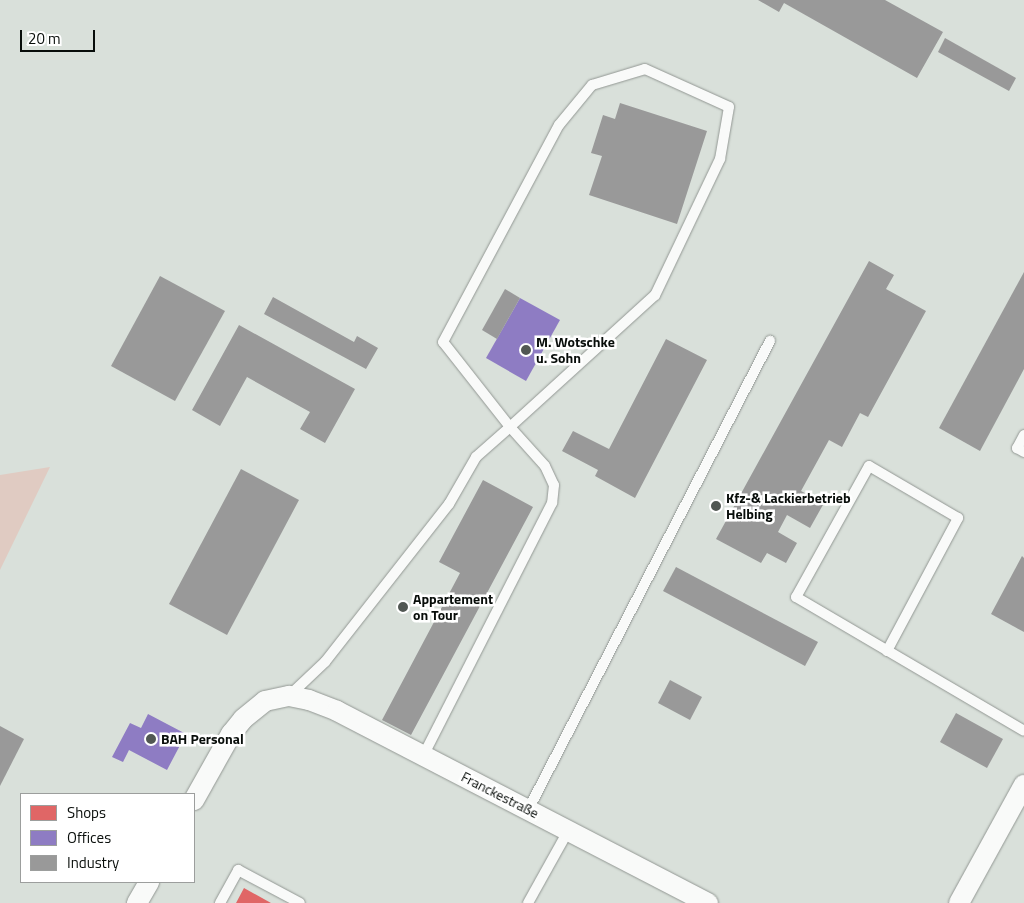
<!DOCTYPE html>
<meta charset="utf-8">
<style>
body{margin:0}
#map{position:relative;width:1024px;height:903px;overflow:hidden;background:#d9e0da;font-family:"Titillium Web",sans-serif}
div>[style]{position:absolute}
.green>*{inset:0;background:#e0cbc2}
.shops>*{inset:0;background:#e06666}
.offices>*{inset:0;background:#8e7cc3}
.industry>*{inset:0;background:#999}
.roads{filter:drop-shadow(0 0 1px #929793) drop-shadow(0 0 1px #929793)}
.service>*{height:10px;margin:-5px;padding:0 5px;transform-origin:5px;border-radius:5px;background:#f9faf9}
.minor>*{height:20px;margin:-10px;padding:0 10px;transform-origin:10px;border-radius:10px;background:#f9faf9}
.dots>*{width:14px;height:14px;translate:-50% -50%;box-sizing:border-box;border:2px solid #fff;border-radius:50%}
span{translate:-50% -50%;white-space:nowrap;text-align:center;line-height:1.15;-webkit-text-stroke:5px #fff;paint-order:stroke}
.poi-label{font-size:14px;color:#080d0a;font-weight:700}
.left{translate:0 -50%;text-align:left}
.street-label{font-size:14px;color:#080d0a}
.legend{position:absolute;left:20px;top:793px;width:175px;height:90px;box-sizing:border-box;background:#fff;border:1px solid #9c9e9d;margin:0;padding:6px 9px;list-style:none;font-size:15px;color:#080d0a}
.legend li{display:flex;align-items:center;gap:10px;height:25px}
.legend b{width:25px;border:1px solid #9c9e9d}
.scale{position:absolute;left:20px;top:30px;width:75px;height:22px;box-sizing:border-box;border:2px solid #080d0a;border-top:0;padding-left:6px;font-size:15px;line-height:18px;white-space:nowrap;color:#080d0a;-webkit-text-stroke:4px #fff;paint-order:stroke}
</style>
<div id="map">
<div class="green">
<i style="clip-path:polygon(50px 467px,0 570px,0 475px)"></i>
</div>
<div class="shops">
<i style="clip-path:polygon(244px 888px,271px 903px,236px 903px)"></i>
</div>
<div class="offices">
<i style="clip-path:polygon(520px 298px,560px 320px,526px 381px,486px 358px)"></i>
<i style="clip-path:polygon(148px 714px,186px 734px,167px 770px,129px 750px,123px 762px,112px 757px,130px 723px,141px 728px)"></i>
</div>
<div class="industry">
<i style="clip-path:polygon(758px 0,885px 0,943px 32px,917px 78px,784px 3px,779px 12px)"></i>
<i style="clip-path:polygon(945px 38px,1016px 78px,1009px 91px,938px 52px)"></i>
<i style="clip-path:polygon(620px 103px,707px 131px,677px 224px,589px 195px,602px 156px,591px 153px,603px 115px,615px 119px)"></i>
<i style="clip-path:polygon(869px 261px,894px 275px,886px 289px,926px 311px,868px 417px,860px 413px,842px 447px,829px 440px,801px 491px,824px 503px,810px 528px,787px 515px,778px 532px,797px 543px,786px 563px,767px 553px,761px 563px,716px 539px)"></i>
<i style="clip-path:polygon(1024px 272px,1024px 369px,980px 451px,939px 428px)"></i>
<i style="clip-path:polygon(160px 276px,225px 311px,175px 401px,111px 366px)"></i>
<i style="clip-path:polygon(505px 289px,520px 298px,497px 339px,482px 330px)"></i>
<i style="clip-path:polygon(273px 297px,354px 342px,357px 336px,378px 348px,366px 369px,264px 314px)"></i>
<i style="clip-path:polygon(239px 325px,355px 389px,325px 443px,300px 429px,310px 412px,247px 377px,220px 426px,192px 410px)"></i>
<i style="clip-path:polygon(666px 339px,707px 360px,635px 498px,595px 476px,598px 470px,562px 451px,573px 431px,609px 449px)"></i>
<i style="clip-path:polygon(241px 469px,299px 500px,227px 635px,169px 604px)"></i>
<i style="clip-path:polygon(483px 480px,533px 507px,411px 735px,382px 720px,460px 573px,439px 562px)"></i>
<i style="clip-path:polygon(1022px 556px,1024px 558px,1024px 632px,991px 614px)"></i>
<i style="clip-path:polygon(676px 567px,818px 642px,805px 666px,663px 591px)"></i>
<i style="clip-path:polygon(670px 680px,702px 697px,690px 720px,658px 703px)"></i>
<i style="clip-path:polygon(956px 713px,1003px 739px,987px 768px,940px 742px)"></i>
<i style="clip-path:polygon(0 726px,24px 739px,0 786px)"></i>
</div>
<div class="roads">
<div class="service">
<i style="left:1024px;top:435px;width:15px;rotate:118deg"></i>
<i style="left:1017px;top:448px;width:8px;rotate:30deg"></i>
<i style="left:887px;top:651px;width:151px;rotate:-61.9deg"></i>
<i style="left:958px;top:518px;width:103px;rotate:-149.7deg"></i>
<i style="left:869px;top:466px;width:150px;rotate:119.1deg"></i>
<i style="left:796px;top:597px;width:264px;rotate:30.4deg"></i>
<i style="left:289px;top:696px;width:50px;rotate:-43.4deg"></i>
<i style="left:325px;top:662px;width:201px;rotate:-51.9deg"></i>
<i style="left:449px;top:504px;width:54px;rotate:-60.1deg"></i>
<i style="left:476px;top:457px;width:45px;rotate:-41.4deg"></i>
<i style="left:510px;top:427px;width:108px;rotate:-128.2deg"></i>
<i style="left:443px;top:342px;width:246px;rotate:-61.9deg"></i>
<i style="left:559px;top:125px;width:52px;rotate:-50.5deg"></i>
<i style="left:592px;top:85px;width:55px;rotate:-16.8deg"></i>
<i style="left:645px;top:69px;width:92px;rotate:24.3deg"></i>
<i style="left:729px;top:107px;width:53px;rotate:99.8deg"></i>
<i style="left:720px;top:159px;width:151px;rotate:115.5deg"></i>
<i style="left:655px;top:295px;width:196px;rotate:137.7deg"></i>
<i style="left:510px;top:427px;width:52px;rotate:48.1deg"></i>
<i style="left:545px;top:466px;width:21px;rotate:65deg"></i>
<i style="left:554px;top:485px;width:18px;rotate:96deg"></i>
<i style="left:552px;top:503px;width:284px;rotate:117deg"></i>
<i style="left:528px;top:810px;width:528px;rotate:-62.71deg"></i>
<i style="left:220px;top:903px;width:38px;rotate:-61deg"></i>
<i style="left:238px;top:870px;width:70px;rotate:28deg"></i>
<i style="left:528px;top:903px;width:82px;rotate:-60.9deg"></i>
</div>
<div class="minor">
<i style="left:194px;top:800px;width:76px;rotate:-60.7deg"></i>
<i style="left:231px;top:734px;width:19px;rotate:-51deg"></i>
<i style="left:243px;top:719px;width:28px;rotate:-39deg"></i>
<i style="left:265px;top:701px;width:25px;rotate:-12deg"></i>
<i style="left:289px;top:696px;width:20px;rotate:11deg"></i>
<i style="left:309px;top:700px;width:30px;rotate:21deg"></i>
<i style="left:337px;top:711px;width:418px;rotate:27.4deg"></i>
<i style="left:137px;top:903px;width:24px;rotate:-60deg"></i>
<i style="left:959px;top:903px;width:135px;rotate:-61.2deg"></i>
</div>
</div>
<div class="dots">
<i style="left:526px;top:350px;background:#515753"></i>
<i style="left:716px;top:506px;background:#515753"></i>
<i style="left:403px;top:607px;background:#515753"></i>
<i style="left:151px;top:739px;background:#515753"></i>
</div>
<div class="poi-label">
<span class="left" style="left:536px;top:350px">M. Wotschke<br>u. Sohn</span>
<span class="left" style="left:726px;top:506px">Kfz-&amp; Lackierbetrieb<br>Helbing</span>
<span class="left" style="left:413px;top:607px">Appartement<br>on Tour</span>
<span class="left" style="left:161px;top:739px">BAH Personal</span>
</div>
<div class="street-label">
<span style="left:500px;top:795px;rotate:27deg">Franckestraße</span>
</div>
<ul class="legend">
<li><b style="height:14px;background:#e06666"></b>Shops</li>
<li><b style="height:14px;background:#8e7cc3"></b>Offices</li>
<li><b style="height:14px;background:#999"></b>Industry</li>
</ul>
<div class="scale">20 m</div>
</div>
